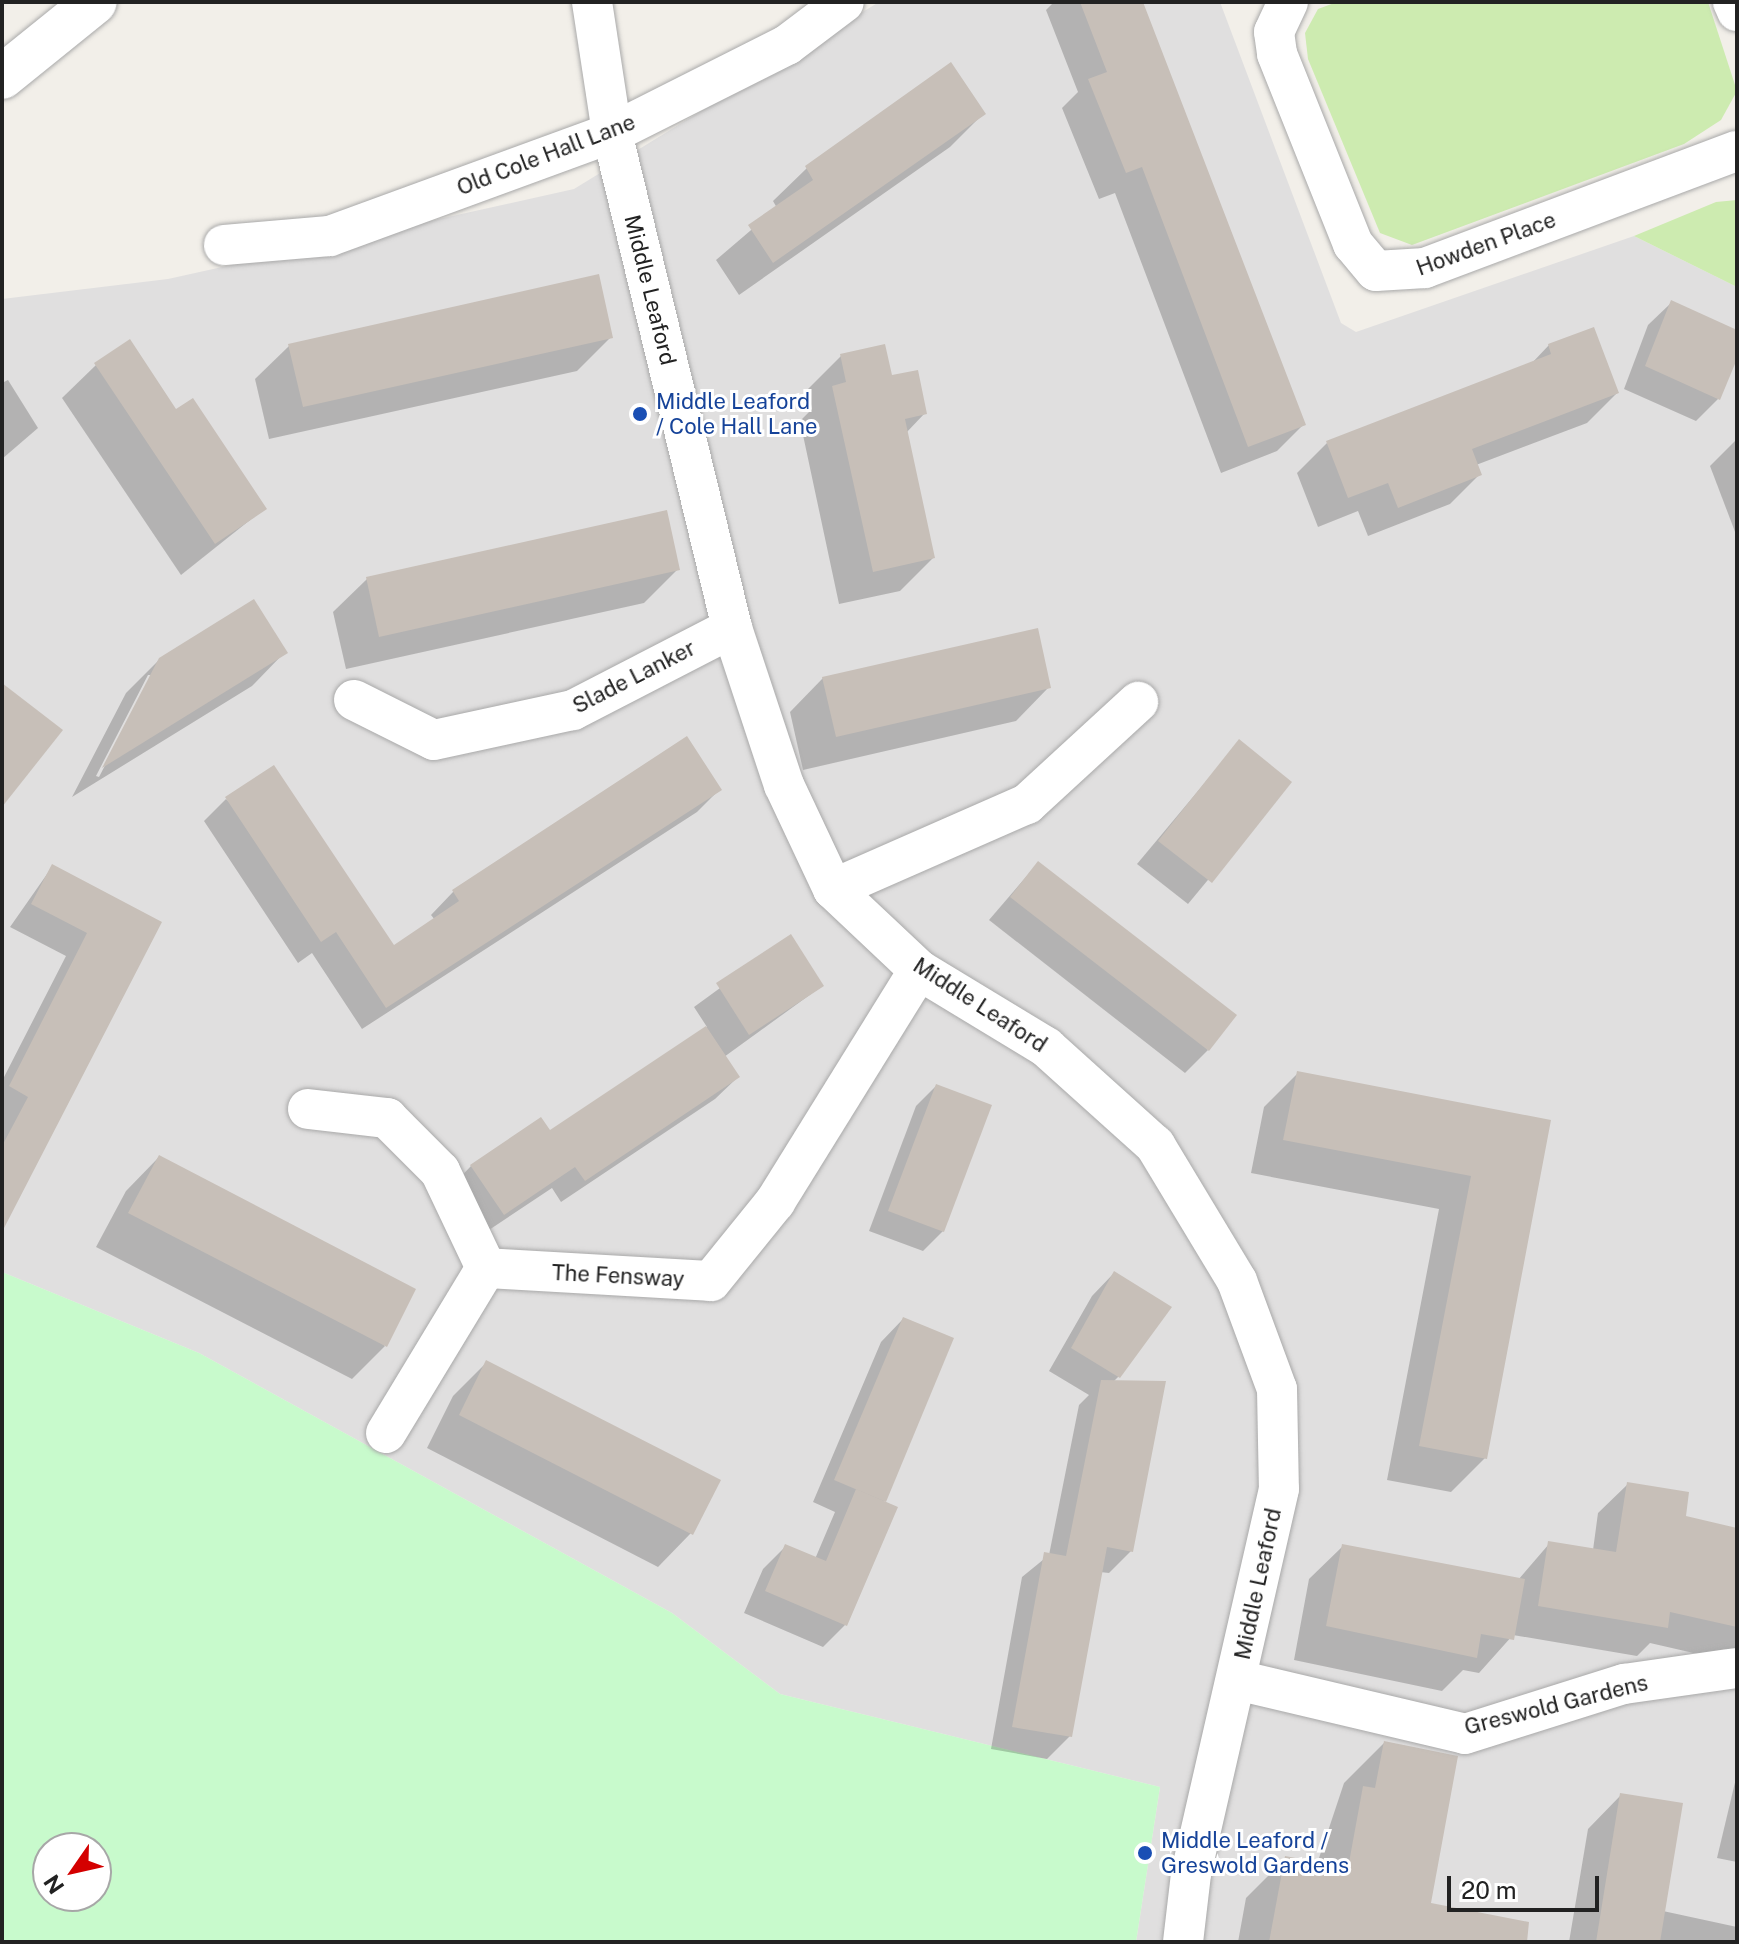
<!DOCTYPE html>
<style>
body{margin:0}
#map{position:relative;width:1739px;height:1944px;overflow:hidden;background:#f2efe9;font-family:"Public Sans",sans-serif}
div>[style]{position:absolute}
.residential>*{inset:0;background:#e0dfdf}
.grass>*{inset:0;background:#cdebb0}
.park>*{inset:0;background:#c8facc}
.shadow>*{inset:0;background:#0003}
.building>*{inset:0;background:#c7bfb8}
.roads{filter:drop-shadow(0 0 2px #a9a9a9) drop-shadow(0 0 2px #a9a9a9)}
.minor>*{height:40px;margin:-20px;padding:0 20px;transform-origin:20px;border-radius:20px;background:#fff}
.tertiary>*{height:44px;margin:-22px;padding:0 22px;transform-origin:22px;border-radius:22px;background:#fff}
.dots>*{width:22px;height:22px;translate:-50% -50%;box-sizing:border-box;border:4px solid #fff;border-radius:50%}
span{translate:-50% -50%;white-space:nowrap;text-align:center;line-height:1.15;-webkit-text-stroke:6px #fff;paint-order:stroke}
.street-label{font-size:22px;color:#222}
.transit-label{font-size:22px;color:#164399}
.left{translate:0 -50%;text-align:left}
.frame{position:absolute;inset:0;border:4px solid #222;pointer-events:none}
.north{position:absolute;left:32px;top:1832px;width:80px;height:80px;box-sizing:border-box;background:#fff;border:2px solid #a7a7a7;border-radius:50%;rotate:236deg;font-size:22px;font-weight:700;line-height:32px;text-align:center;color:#222}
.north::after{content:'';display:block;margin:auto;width:28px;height:36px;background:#d40000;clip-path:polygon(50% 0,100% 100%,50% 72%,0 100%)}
.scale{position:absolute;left:1447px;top:1876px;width:152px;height:36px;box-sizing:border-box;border:4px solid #222;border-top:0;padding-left:10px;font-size:24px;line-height:28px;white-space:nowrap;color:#222;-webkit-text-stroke:6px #fff;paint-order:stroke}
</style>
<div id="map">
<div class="residential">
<i style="clip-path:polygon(879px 2px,1220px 2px,1341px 323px,1356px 332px,1634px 236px,1737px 287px,1737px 1942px,1136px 1942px,1160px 1787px,780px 1694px,672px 1613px,199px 1353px,2px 1272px,2px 299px,168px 279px,574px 189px)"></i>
</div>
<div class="grass">
<i style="clip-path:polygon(1337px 2px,1708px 2px,1737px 91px,1721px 120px,1684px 144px,1412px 245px,1380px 233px,1308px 59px,1305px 33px,1318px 9px)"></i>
<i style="clip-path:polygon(1737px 200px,1737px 287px,1634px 236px,1716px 202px)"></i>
</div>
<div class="park">
<i style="clip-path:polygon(evenodd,2px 1272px,199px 1353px,672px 1613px,780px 1694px,1160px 1787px,1136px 1942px,2px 1942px,2px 1272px,48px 1848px,96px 1848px,96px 1896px,48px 1896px,48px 1848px)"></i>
</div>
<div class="shadow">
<i style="clip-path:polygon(1054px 2px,1141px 2px,1304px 424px,1277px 451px,1221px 473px,1115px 193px,1099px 199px,1062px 108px,1078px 92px,1046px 10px)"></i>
<i style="clip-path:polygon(984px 113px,950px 147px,739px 295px,716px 260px,777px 208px,773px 201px,807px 168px)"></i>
<i style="clip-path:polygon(1671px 303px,1737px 332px,1737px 354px,1718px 399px,1696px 421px,1624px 389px,1648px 325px)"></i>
<i style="clip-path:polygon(611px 337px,577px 371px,269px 439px,255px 379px,289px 346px)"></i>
<i style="clip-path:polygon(1549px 345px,1617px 393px,1587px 423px,1476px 465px,1480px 474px,1450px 504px,1368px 536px,1358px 511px,1318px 527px,1297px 473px,1327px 443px,1531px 364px)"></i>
<i style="clip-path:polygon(841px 356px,925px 413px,906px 433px,933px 558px,900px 591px,839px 604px,800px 421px,812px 409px,808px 389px)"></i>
<i style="clip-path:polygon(96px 365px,176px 411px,264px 509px,181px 575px,62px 398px)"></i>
<i style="clip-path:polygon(8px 380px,38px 428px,2px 459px,2px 383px)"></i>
<i style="clip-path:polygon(1737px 439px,1737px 537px,1710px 466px)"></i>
<i style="clip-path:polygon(677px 570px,644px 603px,346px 669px,333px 612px,367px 579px)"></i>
<i style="clip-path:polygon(evenodd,285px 652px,252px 686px,72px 797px,126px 693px,160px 659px,285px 652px,148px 675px,152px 675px,99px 777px,96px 776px,148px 675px)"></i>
<i style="clip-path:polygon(823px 678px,1049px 687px,1016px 721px,803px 770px,790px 712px)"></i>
<i style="clip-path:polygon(1239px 742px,1289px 782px,1188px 904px,1137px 864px)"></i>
<i style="clip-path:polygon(719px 790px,697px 812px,362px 1029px,312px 953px,298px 963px,204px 821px,226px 799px,394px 947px,435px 920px,431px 915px,453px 892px)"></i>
<i style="clip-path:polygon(1038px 863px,1208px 1050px,1185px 1073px,989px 920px)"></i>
<i style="clip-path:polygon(52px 867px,160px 923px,2px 1225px,2px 1081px,66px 956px,10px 927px)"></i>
<i style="clip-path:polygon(790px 937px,822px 986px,724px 1057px,738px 1077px,715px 1099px,561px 1202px,552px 1188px,480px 1236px,449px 1189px,471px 1166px,549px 1132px,707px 1027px,694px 1007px)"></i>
<i style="clip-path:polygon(1297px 1074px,1549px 1122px,1485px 1458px,1451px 1492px,1387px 1480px,1439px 1209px,1251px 1173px,1264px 1107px)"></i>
<i style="clip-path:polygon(936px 1086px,943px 1231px,923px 1251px,869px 1231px,916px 1106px)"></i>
<i style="clip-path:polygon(159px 1157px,385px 1346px,352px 1379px,96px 1247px,126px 1191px)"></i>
<i style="clip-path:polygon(1114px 1273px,1119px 1376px,1113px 1382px,1131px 1551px,1109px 1573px,1100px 1572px,1070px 1736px,1047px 1759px,991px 1749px,1022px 1577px,1049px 1555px,1079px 1405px,1089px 1395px,1049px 1371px,1092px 1296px)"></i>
<i style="clip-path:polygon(903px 1319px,884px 1501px,846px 1624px,823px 1647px,744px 1613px,763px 1569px,786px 1546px,815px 1559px,835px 1512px,813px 1502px,881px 1342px)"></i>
<i style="clip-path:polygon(487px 1362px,691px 1533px,658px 1567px,427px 1448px,453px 1396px)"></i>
<i style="clip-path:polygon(1628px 1484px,1683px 1518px,1737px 1530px,1737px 1663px,1650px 1643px,1637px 1656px,1513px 1635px,1479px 1673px,1463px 1670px,1442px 1691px,1294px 1660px,1309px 1579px,1343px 1546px,1518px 1580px,1549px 1544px,1593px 1550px,1598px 1513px)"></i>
<i style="clip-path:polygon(1384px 1743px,1428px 1905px,1450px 1942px,1238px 1942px,1246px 1898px,1286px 1858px,1317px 1864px,1344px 1783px)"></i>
<i style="clip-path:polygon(1737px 1774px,1737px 1862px,1717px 1858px)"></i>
<i style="clip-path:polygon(1621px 1795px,1663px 1911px,1737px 1927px,1737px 1942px,1569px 1942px,1588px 1829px)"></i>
</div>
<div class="building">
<i style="clip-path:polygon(1080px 2px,1143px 2px,1306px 425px,1248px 447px,1142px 167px,1126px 173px,1088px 79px,1107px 72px)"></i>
<i style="clip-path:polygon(951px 62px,986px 114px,773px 263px,748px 225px,813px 180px,805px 166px)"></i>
<i style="clip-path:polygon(599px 274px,613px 338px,303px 407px,288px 344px)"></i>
<i style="clip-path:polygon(1671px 300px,1737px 330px,1737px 359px,1720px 400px,1645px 366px)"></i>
<i style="clip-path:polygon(1594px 327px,1619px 393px,1472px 449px,1482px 475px,1398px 508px,1388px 483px,1348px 498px,1326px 441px,1551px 354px,1548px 344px)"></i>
<i style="clip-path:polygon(130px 339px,176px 409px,193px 398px,267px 509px,215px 544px,94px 363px)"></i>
<i style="clip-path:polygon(885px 344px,892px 375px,918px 370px,927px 414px,905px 419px,935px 558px,873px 572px,832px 386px,846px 382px,840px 354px)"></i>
<i style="clip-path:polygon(667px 510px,680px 570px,379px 637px,366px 577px)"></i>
<i style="clip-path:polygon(254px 599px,288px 653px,102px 768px,159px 658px)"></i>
<i style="clip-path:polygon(1038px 628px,1051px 688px,836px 737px,822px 677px)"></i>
<i style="clip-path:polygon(2px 683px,63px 730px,2px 807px)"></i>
<i style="clip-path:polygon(687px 736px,722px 790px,386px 1008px,336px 932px,321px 942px,225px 797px,274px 765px,394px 945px,459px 901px,452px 890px)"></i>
<i style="clip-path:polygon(1239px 739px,1292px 782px,1212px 883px,1158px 841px)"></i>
<i style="clip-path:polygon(1038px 861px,1237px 1015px,1209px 1051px,1010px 897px)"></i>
<i style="clip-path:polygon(52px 864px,162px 922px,2px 1232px,2px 1146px,28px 1097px,9px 1086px,87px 933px,31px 904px)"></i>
<i style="clip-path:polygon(791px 934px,824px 986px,749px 1035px,716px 983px)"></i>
<i style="clip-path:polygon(706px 1026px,740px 1077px,585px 1181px,575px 1167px,504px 1215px,470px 1165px,541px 1117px,550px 1130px)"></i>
<i style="clip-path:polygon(1297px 1071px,1551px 1120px,1487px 1459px,1419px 1446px,1471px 1176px,1283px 1140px)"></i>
<i style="clip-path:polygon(936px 1084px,992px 1105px,944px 1232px,888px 1211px)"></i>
<i style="clip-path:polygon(159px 1155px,416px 1289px,387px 1347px,128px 1213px)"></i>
<i style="clip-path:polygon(1114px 1271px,1172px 1307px,1120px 1378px,1071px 1348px)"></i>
<i style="clip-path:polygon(903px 1317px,954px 1338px,886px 1502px,834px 1480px)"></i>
<i style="clip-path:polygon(486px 1360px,721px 1480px,693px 1535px,459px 1415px)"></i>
<i style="clip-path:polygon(1101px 1380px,1166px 1381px,1133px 1552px,1107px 1547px,1072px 1737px,1012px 1727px,1044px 1552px,1066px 1556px)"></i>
<i style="clip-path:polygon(1627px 1482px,1689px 1492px,1686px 1516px,1737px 1528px,1737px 1627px,1670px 1612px,1668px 1628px,1538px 1606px,1548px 1541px,1616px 1552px)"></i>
<i style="clip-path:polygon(856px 1489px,898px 1507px,847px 1626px,765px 1591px,785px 1544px,826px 1561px)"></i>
<i style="clip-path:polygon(1342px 1544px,1525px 1579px,1514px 1640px,1481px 1634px,1477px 1658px,1326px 1626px)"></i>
<i style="clip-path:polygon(1384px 1741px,1458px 1756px,1431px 1903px,1529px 1922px,1527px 1942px,1269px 1942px,1285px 1856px,1348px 1868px,1363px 1786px,1375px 1788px)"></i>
<i style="clip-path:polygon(1620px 1793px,1683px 1803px,1660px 1942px,1596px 1942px)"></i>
</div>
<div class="roads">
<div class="minor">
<i style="left:592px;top:2px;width:133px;rotate:81.3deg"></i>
<i style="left:612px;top:133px;width:509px;rotate:76.37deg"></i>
<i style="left:732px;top:628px;width:165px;rotate:71.7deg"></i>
<i style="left:784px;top:785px;width:115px;rotate:64.8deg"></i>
<i style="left:833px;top:889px;width:118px;rotate:43.3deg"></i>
<i style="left:919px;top:970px;width:149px;rotate:31.2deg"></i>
<i style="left:1046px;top:1047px;width:147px;rotate:42deg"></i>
<i style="left:1155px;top:1145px;width:159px;rotate:58.9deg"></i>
<i style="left:1237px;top:1281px;width:115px;rotate:69.7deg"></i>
<i style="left:1277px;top:1389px;width:100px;rotate:88.9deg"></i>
<i style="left:1279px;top:1489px;width:395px;rotate:102.9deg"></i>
<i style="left:1191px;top:1874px;width:68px;rotate:96.7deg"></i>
<i style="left:1288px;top:2px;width:33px;rotate:115deg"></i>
<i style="left:1274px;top:32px;width:22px;rotate:82deg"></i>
<i style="left:1277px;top:54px;width:205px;rotate:68.2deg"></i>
<i style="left:1353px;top:244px;width:35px;rotate:50deg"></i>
<i style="left:1376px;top:271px;width:49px;rotate:-3.5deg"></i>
<i style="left:1425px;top:268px;width:333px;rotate:-20.6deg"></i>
<i style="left:1733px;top:2px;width:10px;rotate:66deg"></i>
<i style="left:224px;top:245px;width:106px;rotate:-4.9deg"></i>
<i style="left:330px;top:236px;width:300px;rotate:-20.1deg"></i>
<i style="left:612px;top:133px;width:196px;rotate:-26.7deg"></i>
<i style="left:787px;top:45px;width:71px;rotate:-37deg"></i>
<i style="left:354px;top:700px;width:89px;rotate:26.6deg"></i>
<i style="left:434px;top:740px;width:142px;rotate:-12.2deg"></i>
<i style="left:573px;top:710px;width:179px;rotate:-27.3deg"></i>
<i style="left:833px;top:889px;width:212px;rotate:-23.7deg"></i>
<i style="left:1027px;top:804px;width:151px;rotate:-42.6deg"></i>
<i style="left:308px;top:1109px;width:80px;rotate:6.5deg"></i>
<i style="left:387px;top:1118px;width:75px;rotate:45deg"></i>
<i style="left:440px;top:1171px;width:107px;rotate:64.6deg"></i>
<i style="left:386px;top:1433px;width:193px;rotate:-58.8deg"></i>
<i style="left:486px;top:1268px;width:225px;rotate:3.3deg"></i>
<i style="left:711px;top:1281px;width:102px;rotate:-51deg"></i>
<i style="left:775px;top:1202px;width:273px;rotate:-58.2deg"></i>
<i style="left:1237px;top:1680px;width:234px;rotate:13.3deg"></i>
<i style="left:1465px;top:1734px;width:167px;rotate:-17.5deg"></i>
<i style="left:1624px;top:1684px;width:114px;rotate:-8.1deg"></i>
</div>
<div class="tertiary">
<i style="left:2px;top:77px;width:119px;rotate:-38.9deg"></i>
</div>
</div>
<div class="dots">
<i style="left:640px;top:414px;background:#1a4fb4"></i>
<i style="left:1145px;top:1853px;background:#1a4fb4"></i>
</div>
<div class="street-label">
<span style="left:546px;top:155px;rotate:-21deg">Old Cole Hall Lane</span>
<span style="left:1486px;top:244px;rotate:-20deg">Howden Place</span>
<span style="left:650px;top:290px;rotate:76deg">Middle Leaford</span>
<span style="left:634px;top:677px;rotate:-27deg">Slade Lanker</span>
<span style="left:980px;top:1005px;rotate:33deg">Middle Leaford</span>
<span style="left:618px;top:1276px;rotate:3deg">The Fensway</span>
<span style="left:1258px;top:1584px;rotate:-78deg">Middle Leaford</span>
<span style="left:1556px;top:1705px;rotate:-14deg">Greswold Gardens</span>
</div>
<div class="transit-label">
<span class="left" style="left:656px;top:414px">Middle Leaford<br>/ Cole Hall Lane</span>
<span class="left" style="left:1161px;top:1853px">Middle Leaford /<br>Greswold Gardens</span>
</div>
<div class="frame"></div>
<div class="north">N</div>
<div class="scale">20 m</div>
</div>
